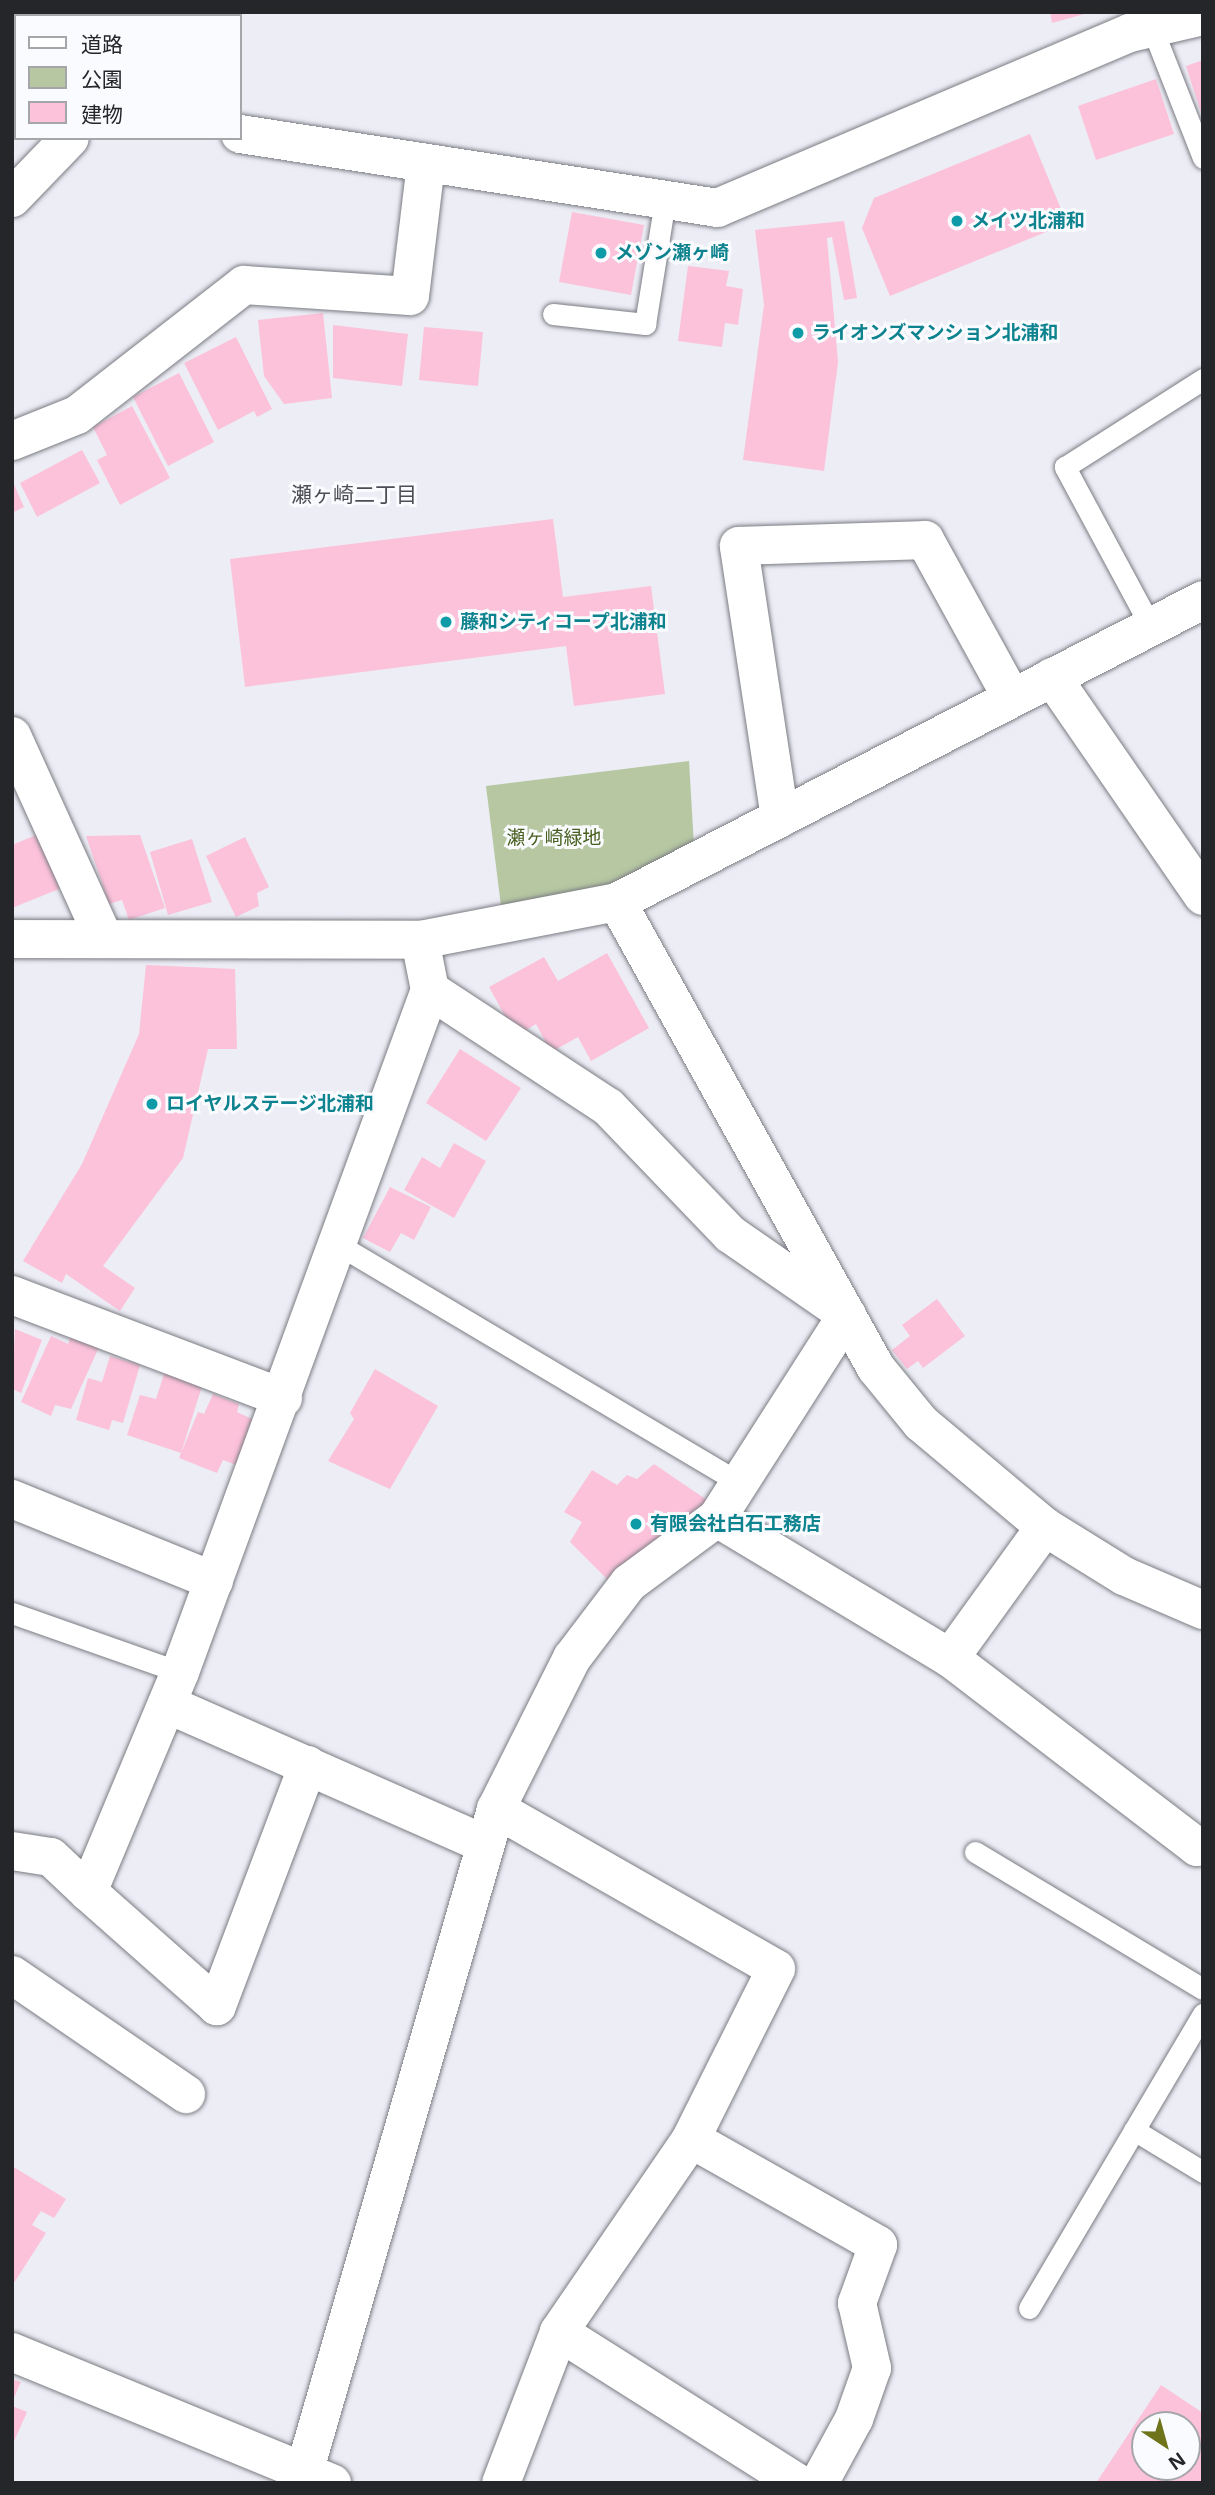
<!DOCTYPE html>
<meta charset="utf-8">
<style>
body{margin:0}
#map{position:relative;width:1215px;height:2495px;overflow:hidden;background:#ecedf5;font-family:"Noto Sans","Noto Sans JP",sans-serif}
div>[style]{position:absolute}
.green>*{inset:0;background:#b6c7a2}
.building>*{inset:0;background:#fcc2da}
.roads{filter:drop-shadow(0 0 2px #7b7c83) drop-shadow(0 0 2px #7b7c83)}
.service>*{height:21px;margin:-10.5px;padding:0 10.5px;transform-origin:10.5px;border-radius:10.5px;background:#fff}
.minor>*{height:38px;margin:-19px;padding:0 19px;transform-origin:19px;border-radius:19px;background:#fff}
.dots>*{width:19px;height:19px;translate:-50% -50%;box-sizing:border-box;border:4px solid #fafbfe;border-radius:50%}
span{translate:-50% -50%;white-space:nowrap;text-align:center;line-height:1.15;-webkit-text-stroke:6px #fafbfe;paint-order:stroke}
.culture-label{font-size:19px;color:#0d838f;font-weight:700}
.left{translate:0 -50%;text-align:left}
.park-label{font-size:19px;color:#475f1e}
.neighbourhood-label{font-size:21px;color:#4d4e55}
.frame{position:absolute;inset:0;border:14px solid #252629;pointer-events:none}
.legend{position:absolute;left:14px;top:14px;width:228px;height:126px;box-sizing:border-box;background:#fafbfe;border:2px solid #a5a6a9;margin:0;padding:9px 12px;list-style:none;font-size:21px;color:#252629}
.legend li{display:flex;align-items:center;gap:14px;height:35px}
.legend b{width:35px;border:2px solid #a5a6a9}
.north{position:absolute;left:1131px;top:2411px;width:70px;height:70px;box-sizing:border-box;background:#fafbfe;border:2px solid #a5a6a9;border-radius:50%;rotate:144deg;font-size:19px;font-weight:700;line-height:28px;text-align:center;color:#252629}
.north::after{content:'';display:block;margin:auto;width:24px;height:32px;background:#6f741b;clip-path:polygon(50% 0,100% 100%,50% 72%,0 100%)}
</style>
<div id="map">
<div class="green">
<i style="clip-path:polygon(689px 761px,694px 846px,613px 888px,501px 906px,486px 786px)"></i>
</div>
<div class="building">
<i style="clip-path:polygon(1050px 12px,1088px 12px,1088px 13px,1052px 23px)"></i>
<i style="clip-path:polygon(1203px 60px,1203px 116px,1202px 116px,1186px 66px)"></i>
<i style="clip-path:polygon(1156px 79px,1174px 134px,1096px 160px,1078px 106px)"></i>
<i style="clip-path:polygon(1030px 134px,1061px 209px,1047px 214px,1053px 229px,890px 296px,862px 228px,874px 198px)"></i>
<i style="clip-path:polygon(572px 212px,644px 225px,631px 295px,559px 282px)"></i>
<i style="clip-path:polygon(844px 221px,857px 298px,844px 300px,832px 237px,827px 238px,838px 362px,824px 471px,743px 460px,764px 305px,755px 230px)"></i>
<i style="clip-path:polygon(688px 266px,729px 271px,726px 286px,743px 289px,738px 325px,725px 323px,722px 347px,678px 341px)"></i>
<i style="clip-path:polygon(323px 313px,332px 398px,284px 404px,264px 376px,258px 320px)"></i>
<i style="clip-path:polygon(333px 325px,408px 334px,402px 386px,333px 378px)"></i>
<i style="clip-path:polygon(424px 327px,483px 332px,478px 386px,419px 380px)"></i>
<i style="clip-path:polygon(236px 337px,272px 409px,257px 417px,254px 411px,218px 430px,184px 363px)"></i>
<i style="clip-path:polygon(179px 373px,214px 442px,168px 466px,133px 397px)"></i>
<i style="clip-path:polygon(132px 406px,170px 478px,120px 505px,97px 460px,107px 455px,93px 427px)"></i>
<i style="clip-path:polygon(82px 450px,100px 483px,37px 517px,20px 483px)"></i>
<i style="clip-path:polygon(12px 480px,24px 507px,12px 513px)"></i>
<i style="clip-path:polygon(553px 519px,563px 597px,651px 586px,665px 694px,574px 706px,566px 646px,245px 687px,230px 559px)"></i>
<i style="clip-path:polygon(41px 833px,64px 887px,12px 908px,12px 845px)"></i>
<i style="clip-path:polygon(140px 835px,165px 908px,129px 920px,122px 900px,109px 904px,86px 836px)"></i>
<i style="clip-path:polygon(245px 837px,269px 887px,257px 893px,259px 906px,236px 917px,206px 856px)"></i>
<i style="clip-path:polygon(192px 839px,212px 902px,168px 915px,150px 852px)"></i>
<i style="clip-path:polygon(607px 953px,649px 1028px,591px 1061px,578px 1037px,551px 1052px,536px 1024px,516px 1036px,489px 987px,544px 957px,558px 981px)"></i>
<i style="clip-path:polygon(146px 965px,235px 969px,237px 1049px,208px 1049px,183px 1158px,103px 1266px,135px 1288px,120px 1311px,66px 1274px,62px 1283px,23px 1261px,82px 1164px,139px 1034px)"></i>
<i style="clip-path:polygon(460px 1049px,521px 1088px,486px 1141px,426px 1103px)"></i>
<i style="clip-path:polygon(454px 1143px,486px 1161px,454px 1218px,404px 1190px,422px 1157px,440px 1168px)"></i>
<i style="clip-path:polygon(390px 1187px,431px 1207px,414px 1240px,401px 1233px,390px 1252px,363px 1238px)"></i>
<i style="clip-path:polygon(937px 1299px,965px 1336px,923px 1368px,918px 1361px,907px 1369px,892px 1350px,910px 1336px,902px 1325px)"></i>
<i style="clip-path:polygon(15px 1329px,42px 1340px,21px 1393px,12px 1389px)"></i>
<i style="clip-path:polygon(72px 1333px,100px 1345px,71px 1409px,55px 1405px,51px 1416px,21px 1402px,51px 1336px,68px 1344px)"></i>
<i style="clip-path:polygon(110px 1356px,140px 1365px,123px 1423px,112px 1420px,109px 1430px,76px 1420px,88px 1378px,102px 1382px)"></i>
<i style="clip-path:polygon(375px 1369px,438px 1406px,390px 1489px,328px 1461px,354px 1419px,350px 1413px)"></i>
<i style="clip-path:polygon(165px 1371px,203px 1383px,181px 1453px,127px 1435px,140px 1395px,156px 1399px)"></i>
<i style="clip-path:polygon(213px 1394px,239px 1404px,237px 1412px,254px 1420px,236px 1465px,223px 1460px,217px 1473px,179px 1458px,198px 1412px,204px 1414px)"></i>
<i style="clip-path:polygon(654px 1464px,707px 1500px,690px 1527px,614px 1586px,570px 1542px,582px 1522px,564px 1512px,592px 1470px,617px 1485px,627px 1475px,637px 1479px)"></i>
<i style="clip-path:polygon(12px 2166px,66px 2199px,54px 2218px,41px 2211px,32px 2225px,46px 2233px,12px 2286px)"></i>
<i style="clip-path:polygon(12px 2379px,21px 2382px,12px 2402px)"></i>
<i style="clip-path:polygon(evenodd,1161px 2385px,1203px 2413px,1203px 2483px,1096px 2483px,1161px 2385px,1145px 2425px,1187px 2425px,1187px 2467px,1145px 2467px,1145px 2425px)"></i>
<i style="clip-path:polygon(12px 2406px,27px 2412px,12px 2446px)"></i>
</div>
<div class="roads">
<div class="service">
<i style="left:1149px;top:20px;width:148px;rotate:68.6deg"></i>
<i style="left:553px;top:314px;width:93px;rotate:6.2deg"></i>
<i style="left:645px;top:324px;width:125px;rotate:-80.8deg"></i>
<i style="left:1151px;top:627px;width:182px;rotate:-118.3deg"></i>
<i style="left:1065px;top:467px;width:164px;rotate:-32.5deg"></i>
<i style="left:339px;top:1245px;width:466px;rotate:30.7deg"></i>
<i style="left:12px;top:1613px;width:178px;rotate:19.4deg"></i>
<i style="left:975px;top:1852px;width:266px;rotate:31deg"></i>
<i style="left:1134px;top:2130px;width:81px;rotate:31.3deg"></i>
<i style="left:1029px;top:2308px;width:342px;rotate:-59.4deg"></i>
</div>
<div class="minor">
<i style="left:12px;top:72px;width:4px;rotate:14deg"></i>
<i style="left:240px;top:134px;width:483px;rotate:8.8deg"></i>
<i style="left:717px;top:208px;width:449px;rotate:-23deg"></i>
<i style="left:1130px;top:33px;width:75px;rotate:-13.1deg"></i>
<i style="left:12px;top:198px;width:83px;rotate:-46deg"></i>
<i style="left:12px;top:441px;width:70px;rotate:-21.8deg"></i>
<i style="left:77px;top:415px;width:212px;rotate:-37.9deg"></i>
<i style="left:244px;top:285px;width:166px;rotate:3.8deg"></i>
<i style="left:410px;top:296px;width:134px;rotate:-83.1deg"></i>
<i style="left:1052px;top:677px;width:266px;rotate:55.4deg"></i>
<i style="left:12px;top:736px;width:221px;rotate:65.6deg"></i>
<i style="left:780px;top:818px;width:275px;rotate:-98.6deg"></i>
<i style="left:739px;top:546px;width:186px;rotate:-1.8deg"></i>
<i style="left:925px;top:540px;width:180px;rotate:61.2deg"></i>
<i style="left:617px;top:902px;width:533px;rotate:60.93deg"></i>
<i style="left:876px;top:1368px;width:71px;rotate:50.7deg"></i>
<i style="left:921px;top:1423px;width:162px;rotate:40deg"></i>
<i style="left:1045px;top:1527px;width:93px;rotate:31.8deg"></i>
<i style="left:1124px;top:1576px;width:86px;rotate:23.3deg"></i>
<i style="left:12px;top:939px;width:408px;rotate:0.1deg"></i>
<i style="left:420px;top:940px;width:201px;rotate:-10.9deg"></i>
<i style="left:617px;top:902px;width:659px;rotate:-27.26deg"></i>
<i style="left:12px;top:1295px;width:290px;rotate:20.8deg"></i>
<i style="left:12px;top:1499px;width:218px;rotate:22.1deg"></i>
<i style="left:717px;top:1518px;width:272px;rotate:31deg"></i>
<i style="left:950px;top:1658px;width:311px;rotate:37.4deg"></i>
<i style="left:1197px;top:1847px;width:6px;rotate:-9deg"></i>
<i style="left:950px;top:1658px;width:162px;rotate:-54.1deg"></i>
<i style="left:167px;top:1704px;width:347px;rotate:23.8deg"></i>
<i style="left:308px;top:1765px;width:258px;rotate:110.7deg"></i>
<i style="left:217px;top:2006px;width:172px;rotate:-138.5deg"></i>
<i style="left:88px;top:1892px;width:238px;rotate:-67.3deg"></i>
<i style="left:180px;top:1672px;width:726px;rotate:-69.87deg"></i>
<i style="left:430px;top:990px;width:51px;rotate:-101.3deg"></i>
<i style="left:496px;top:1809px;width:322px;rotate:29.7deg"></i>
<i style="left:776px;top:1969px;width:190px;rotate:116.6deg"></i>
<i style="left:691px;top:2139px;width:234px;rotate:124.4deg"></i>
<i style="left:559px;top:2332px;width:162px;rotate:111deg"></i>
<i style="left:12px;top:1851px;width:39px;rotate:9deg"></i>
<i style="left:51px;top:1857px;width:51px;rotate:43.4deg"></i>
<i style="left:12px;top:1975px;width:211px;rotate:34.4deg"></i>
<i style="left:691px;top:2139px;width:215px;rotate:29.5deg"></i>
<i style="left:878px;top:2245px;width:62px;rotate:109.9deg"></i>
<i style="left:857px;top:2303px;width:67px;rotate:77deg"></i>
<i style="left:872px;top:2368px;width:54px;rotate:109.4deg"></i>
<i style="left:854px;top:2419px;width:73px;rotate:118.7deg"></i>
<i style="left:559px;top:2332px;width:283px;rotate:32.3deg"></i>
<i style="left:12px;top:2352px;width:346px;rotate:22.3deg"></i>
<i style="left:301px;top:2483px;width:702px;rotate:-73.86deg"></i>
<i style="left:496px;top:1809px;width:169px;rotate:-63.3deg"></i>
<i style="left:572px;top:1658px;width:94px;rotate:-52.8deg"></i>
<i style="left:629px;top:1583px;width:109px;rotate:-36.5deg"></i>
<i style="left:717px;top:1518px;width:241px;rotate:-57.4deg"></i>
<i style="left:847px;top:1315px;width:142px;rotate:-145.3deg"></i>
<i style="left:730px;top:1234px;width:176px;rotate:-133.8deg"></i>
<i style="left:608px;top:1107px;width:213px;rotate:-146.7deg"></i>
</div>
</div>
<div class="dots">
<i style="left:957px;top:221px;background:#0f9aa8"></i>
<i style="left:601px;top:253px;background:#0f9aa8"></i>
<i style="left:798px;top:333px;background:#0f9aa8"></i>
<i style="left:446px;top:622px;background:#0f9aa8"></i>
<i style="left:152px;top:1104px;background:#0f9aa8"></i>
<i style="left:636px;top:1524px;background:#0f9aa8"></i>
</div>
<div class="culture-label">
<span class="left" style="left:971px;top:221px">メイツ北浦和</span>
<span class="left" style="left:615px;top:253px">メゾン瀬ヶ崎</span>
<span class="left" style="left:812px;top:333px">ライオンズマンション北浦和</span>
<span class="left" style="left:460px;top:622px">藤和シティコープ北浦和</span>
<span class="left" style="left:166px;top:1104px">ロイヤルステージ北浦和</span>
<span class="left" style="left:650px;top:1524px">有限会社白石工務店</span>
</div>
<div class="park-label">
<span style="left:554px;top:838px">瀬ヶ崎緑地</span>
</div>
<div class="neighbourhood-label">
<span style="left:354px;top:494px">瀬ヶ崎二丁目</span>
</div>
<div class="frame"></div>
<ul class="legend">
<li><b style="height:9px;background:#fff"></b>道路</li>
<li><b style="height:19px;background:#b6c7a2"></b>公園</li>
<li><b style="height:19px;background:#fcc2da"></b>建物</li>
</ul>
<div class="north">N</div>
</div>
